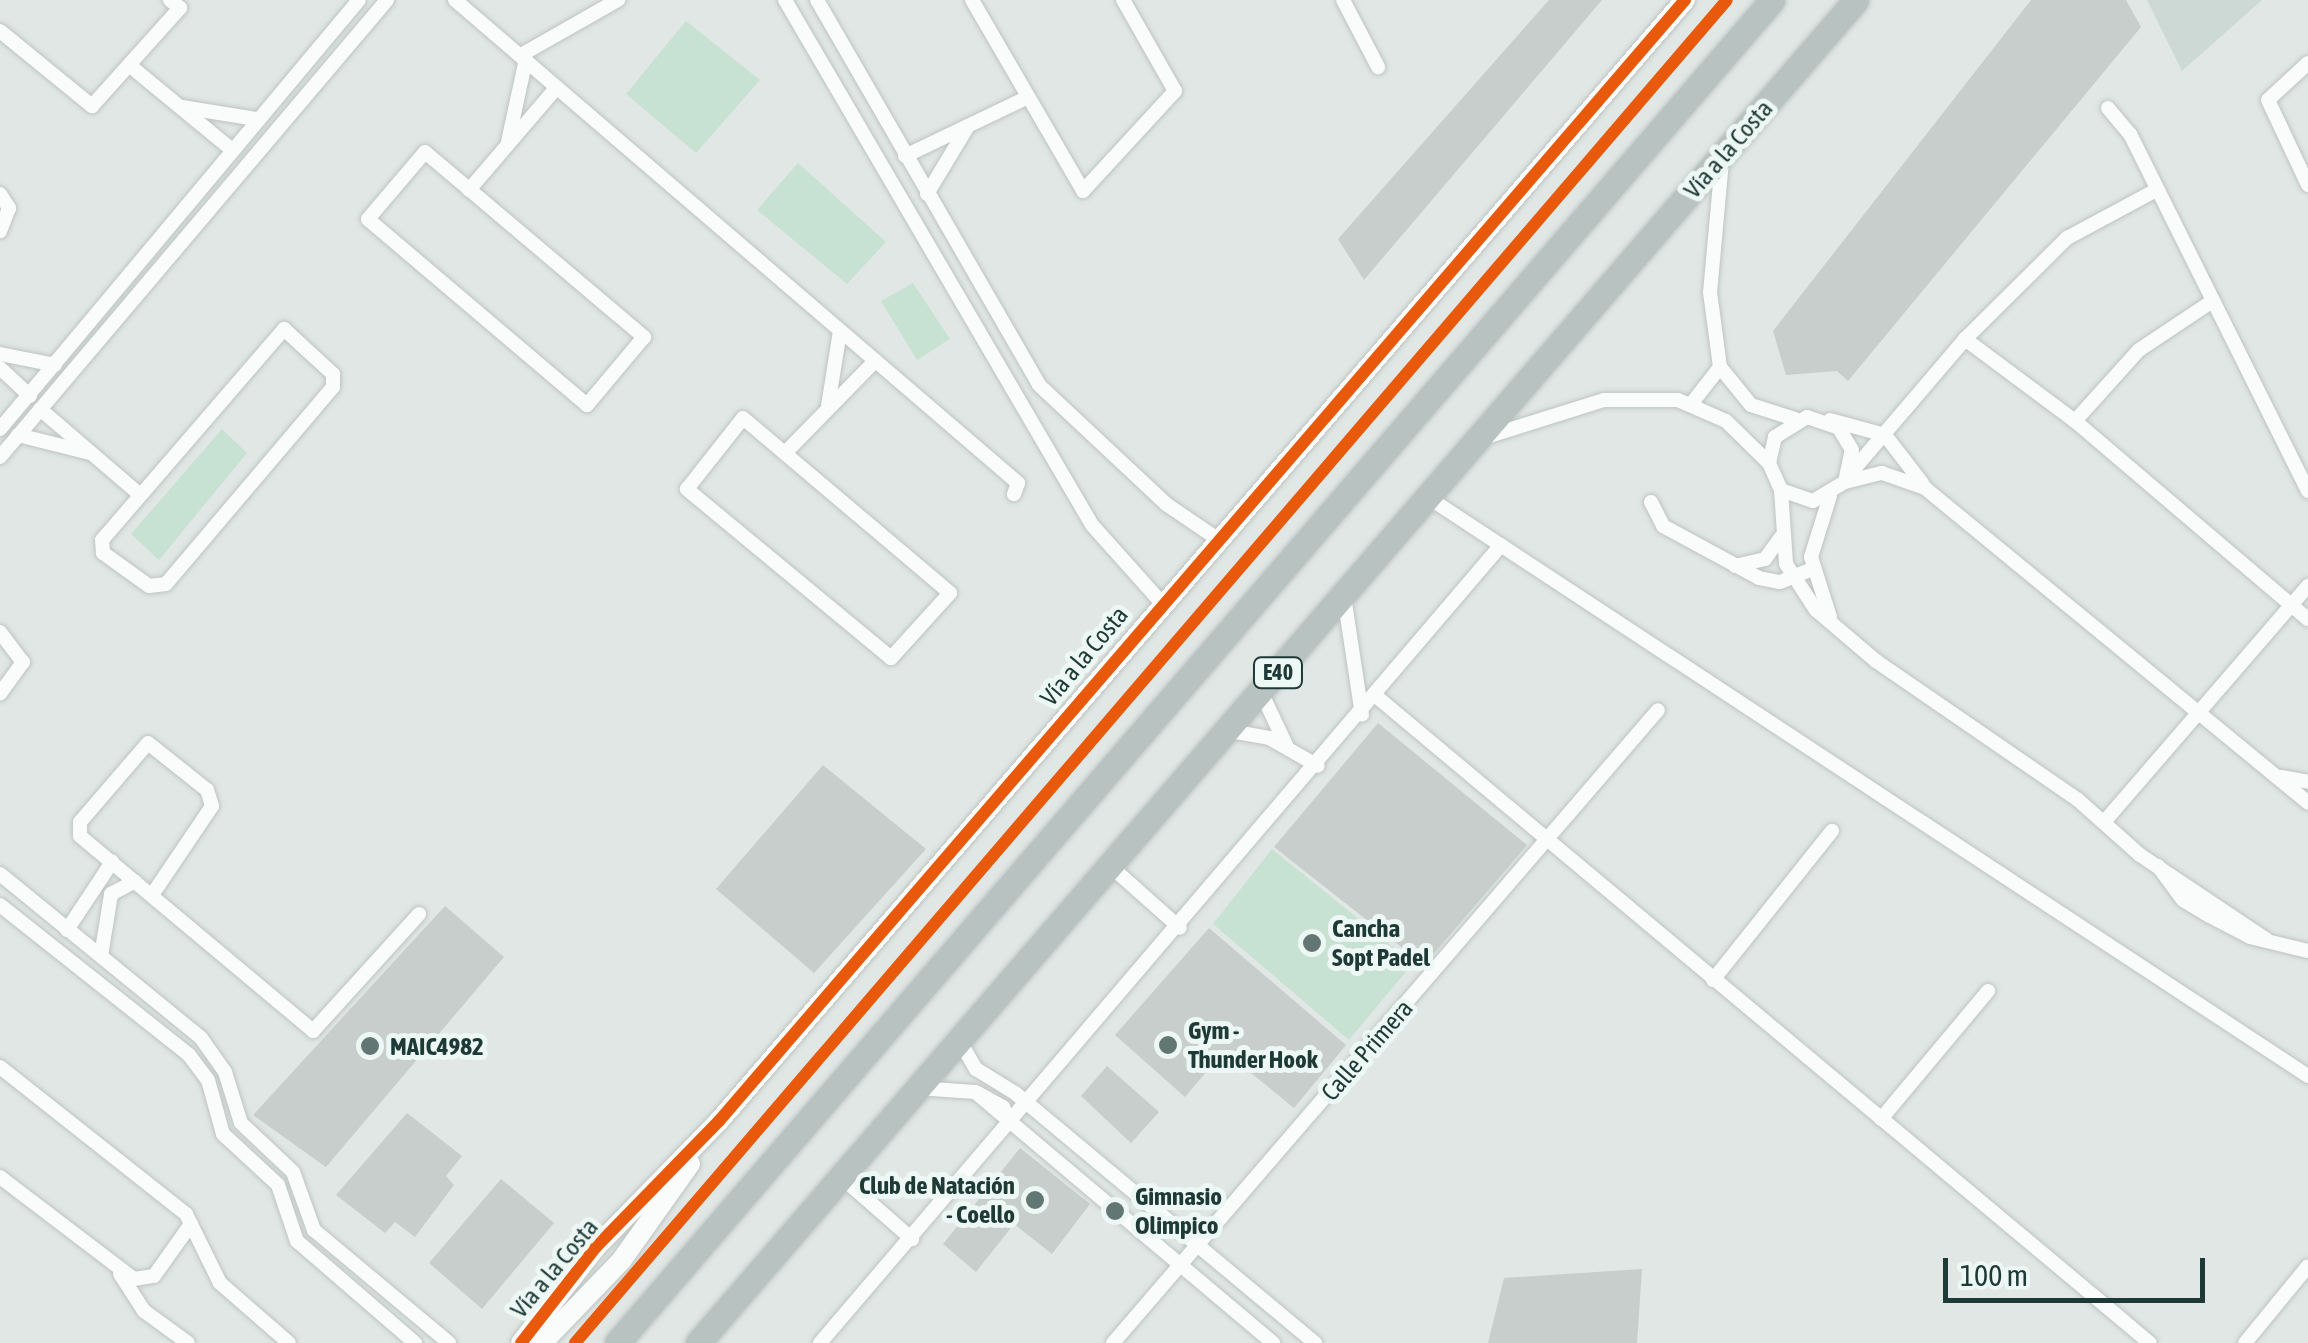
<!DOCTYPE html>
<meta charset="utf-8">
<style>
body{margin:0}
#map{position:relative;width:2308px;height:1343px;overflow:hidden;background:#e0e7e5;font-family:"Asap Condensed",sans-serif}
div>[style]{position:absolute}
.built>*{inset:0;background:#cdd9d5}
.green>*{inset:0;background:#c7e2d3}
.building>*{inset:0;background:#c7cecc}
.roads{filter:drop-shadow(0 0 2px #bdc4c2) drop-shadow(0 0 2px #bdc4c2)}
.street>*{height:14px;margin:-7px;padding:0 7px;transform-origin:7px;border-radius:7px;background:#fafbfb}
.secondary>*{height:20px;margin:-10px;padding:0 10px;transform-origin:10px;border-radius:10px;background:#fafbfb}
.highway>*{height:25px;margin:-12.5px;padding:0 12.5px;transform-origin:12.5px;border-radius:12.5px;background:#b8c2c0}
.cycleway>*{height:12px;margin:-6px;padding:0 6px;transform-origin:6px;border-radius:6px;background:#e8590c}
.dots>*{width:28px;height:28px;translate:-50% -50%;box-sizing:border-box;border:5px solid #edf7f3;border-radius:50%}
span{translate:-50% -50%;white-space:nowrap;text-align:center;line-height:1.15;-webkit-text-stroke:10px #edf7f3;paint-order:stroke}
.shield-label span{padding:2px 8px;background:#edf7f3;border:2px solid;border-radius:8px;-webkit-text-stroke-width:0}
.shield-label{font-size:22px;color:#1e3a36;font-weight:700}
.street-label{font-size:25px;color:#1e3a36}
.poi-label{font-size:25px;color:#1e3a36;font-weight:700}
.left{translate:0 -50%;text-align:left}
.right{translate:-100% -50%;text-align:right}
.scale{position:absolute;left:1943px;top:1258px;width:262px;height:45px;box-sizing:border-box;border:5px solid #1e3a36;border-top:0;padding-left:12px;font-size:30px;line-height:35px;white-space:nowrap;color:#1e3a36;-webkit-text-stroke:8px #edf7f3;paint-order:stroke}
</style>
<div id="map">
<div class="built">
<i style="clip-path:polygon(2147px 0,2262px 0,2182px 71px)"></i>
</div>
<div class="green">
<i style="clip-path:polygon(686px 21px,760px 80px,696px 153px,626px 94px)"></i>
<i style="clip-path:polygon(798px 163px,886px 242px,847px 284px,757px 210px)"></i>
<i style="clip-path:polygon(913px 283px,950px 339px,917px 360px,881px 301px)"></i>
<i style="clip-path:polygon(222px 429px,247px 453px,159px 560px,131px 534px)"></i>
<i style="clip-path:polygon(1272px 849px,1413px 963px,1349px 1040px,1213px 924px)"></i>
</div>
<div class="building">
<i style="clip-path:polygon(1549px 0,1602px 0,1364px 280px,1338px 239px)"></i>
<i style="clip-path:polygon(2031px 0,2126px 0,2141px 27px,1848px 381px,1837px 371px,1786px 375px,1773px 331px)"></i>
<i style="clip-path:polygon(1378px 723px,1527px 845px,1424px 965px,1274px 847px)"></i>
<i style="clip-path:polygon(823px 765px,926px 849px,814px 973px,716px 889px)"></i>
<i style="clip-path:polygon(445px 906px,504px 957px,326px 1167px,253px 1115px)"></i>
<i style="clip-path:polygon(1209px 928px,1346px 1045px,1294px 1108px,1224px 1051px,1185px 1097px,1115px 1035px)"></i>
<i style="clip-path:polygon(1107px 1066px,1159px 1112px,1131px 1143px,1081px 1096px)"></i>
<i style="clip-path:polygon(407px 1113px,462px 1156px,446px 1176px,454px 1185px,415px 1237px,395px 1222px,385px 1233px,336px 1195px)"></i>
<i style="clip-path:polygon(1020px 1148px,1090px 1204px,1052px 1254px,1014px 1224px,976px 1272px,943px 1244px)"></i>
<i style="clip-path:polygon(501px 1179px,554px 1223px,482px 1309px,429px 1263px)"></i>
<i style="clip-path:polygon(1642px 1269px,1637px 1343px,1488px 1343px,1504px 1278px)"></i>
</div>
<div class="roads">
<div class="street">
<i style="left:455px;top:0;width:742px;rotate:40.63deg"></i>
<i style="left:1018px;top:483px;width:12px;rotate:110deg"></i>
<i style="left:785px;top:0;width:608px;rotate:59.68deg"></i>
<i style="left:1092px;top:525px;width:102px;rotate:48.2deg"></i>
<i style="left:817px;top:0;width:444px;rotate:60deg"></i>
<i style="left:1039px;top:385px;width:174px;rotate:43.1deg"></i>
<i style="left:1166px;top:504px;width:60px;rotate:34.2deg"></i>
<i style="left:972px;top:0;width:221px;rotate:59.8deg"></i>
<i style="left:1083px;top:191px;width:136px;rotate:-47.4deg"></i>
<i style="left:1175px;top:91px;width:105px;rotate:-119.7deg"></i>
<i style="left:1343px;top:0;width:76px;rotate:62.4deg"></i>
<i style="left:0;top:31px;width:119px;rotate:39.2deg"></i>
<i style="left:92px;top:106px;width:132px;rotate:-48.1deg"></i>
<i style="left:180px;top:8px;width:13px;rotate:-141deg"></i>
<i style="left:521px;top:55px;width:112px;rotate:-29.6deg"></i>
<i style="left:2308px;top:63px;width:54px;rotate:137.2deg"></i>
<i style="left:2268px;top:100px;width:94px;rotate:64.8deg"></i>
<i style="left:129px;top:65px;width:132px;rotate:39.5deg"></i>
<i style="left:182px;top:107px;width:75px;rotate:9.2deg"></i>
<i style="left:2108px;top:108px;width:34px;rotate:50deg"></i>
<i style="left:2130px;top:134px;width:399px;rotate:63.5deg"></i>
<i style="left:508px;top:142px;width:85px;rotate:-77.8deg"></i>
<i style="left:425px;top:152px;width:287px;rotate:40.2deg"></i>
<i style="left:644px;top:337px;width:89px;rotate:130deg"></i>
<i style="left:587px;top:405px;width:287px;rotate:-139.7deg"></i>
<i style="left:368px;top:219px;width:88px;rotate:-49.6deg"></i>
<i style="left:905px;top:156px;width:136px;rotate:-25.6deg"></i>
<i style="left:1722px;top:161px;width:132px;rotate:95.2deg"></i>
<i style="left:1710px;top:292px;width:76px;rotate:82.4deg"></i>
<i style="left:1720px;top:367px;width:49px;rotate:50.8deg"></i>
<i style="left:1751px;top:405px;width:46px;rotate:17.7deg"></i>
<i style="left:469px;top:190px;width:135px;rotate:-49.5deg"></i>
<i style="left:0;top:194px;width:17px;rotate:57deg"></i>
<i style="left:9px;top:208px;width:25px;rotate:111deg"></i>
<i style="left:927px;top:194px;width:79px;rotate:-58.9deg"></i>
<i style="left:284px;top:329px;width:67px;rotate:42.6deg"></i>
<i style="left:333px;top:374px;width:13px;rotate:90deg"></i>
<i style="left:333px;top:387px;width:258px;rotate:130.3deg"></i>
<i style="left:166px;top:584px;width:17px;rotate:173deg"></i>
<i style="left:149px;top:586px;width:57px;rotate:-144.3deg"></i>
<i style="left:103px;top:553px;width:13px;rotate:-94deg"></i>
<i style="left:102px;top:540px;width:279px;rotate:-49.2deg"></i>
<i style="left:1965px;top:339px;width:137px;rotate:36.7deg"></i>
<i style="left:2075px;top:421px;width:306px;rotate:40.4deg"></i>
<i style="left:0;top:354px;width:56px;rotate:11.3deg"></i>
<i style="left:0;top:368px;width:41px;rotate:43deg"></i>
<i style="left:1692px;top:403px;width:46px;rotate:-52.1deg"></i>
<i style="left:828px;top:406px;width:76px;rotate:-80.9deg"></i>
<i style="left:40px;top:409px;width:129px;rotate:40.6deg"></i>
<i style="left:743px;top:418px;width:271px;rotate:40.2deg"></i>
<i style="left:950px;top:593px;width:88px;rotate:132.2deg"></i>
<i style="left:891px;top:658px;width:265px;rotate:-140.4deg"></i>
<i style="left:687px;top:489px;width:90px;rotate:-51.7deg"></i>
<i style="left:1830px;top:420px;width:57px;rotate:15.3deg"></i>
<i style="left:1885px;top:435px;width:61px;rotate:52.4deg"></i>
<i style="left:2075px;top:421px;width:96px;rotate:-48deg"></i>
<i style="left:2139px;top:350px;width:87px;rotate:-33.7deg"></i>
<i style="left:0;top:429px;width:559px;rotate:-50.08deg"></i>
<i style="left:18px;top:435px;width:74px;rotate:14deg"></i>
<i style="left:1486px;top:437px;width:124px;rotate:-17.4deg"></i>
<i style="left:1604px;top:400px;width:74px"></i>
<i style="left:1678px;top:400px;width:52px;rotate:23.6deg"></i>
<i style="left:1726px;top:421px;width:60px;rotate:44.3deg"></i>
<i style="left:1769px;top:463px;width:30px;rotate:66deg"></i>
<i style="left:1781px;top:490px;width:34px;rotate:19deg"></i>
<i style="left:1813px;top:501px;width:37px;rotate:-31deg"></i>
<i style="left:1845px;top:482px;width:33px;rotate:-78deg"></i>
<i style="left:1852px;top:450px;width:26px;rotate:-121deg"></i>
<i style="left:1839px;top:428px;width:34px;rotate:-161deg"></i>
<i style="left:1807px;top:417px;width:38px;rotate:148deg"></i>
<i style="left:1775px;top:437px;width:27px;rotate:103deg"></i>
<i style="left:785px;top:453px;width:129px;rotate:-45.6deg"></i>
<i style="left:0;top:457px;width:599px;rotate:-49.74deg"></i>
<i style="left:1849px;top:475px;width:179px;rotate:-49.5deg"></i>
<i style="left:1965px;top:339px;width:144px;rotate:-44.7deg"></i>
<i style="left:2067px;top:238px;width:101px;rotate:-28.3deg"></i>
<i style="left:1845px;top:482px;width:38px;rotate:-14deg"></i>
<i style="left:1882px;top:473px;width:46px;rotate:19.2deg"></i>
<i style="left:1925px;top:488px;width:496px;rotate:39.4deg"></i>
<i style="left:1781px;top:490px;width:74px;rotate:86.1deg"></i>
<i style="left:1786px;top:564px;width:55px;rotate:56.9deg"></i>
<i style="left:1816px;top:610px;width:79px;rotate:40.4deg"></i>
<i style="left:1876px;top:661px;width:245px;rotate:34.5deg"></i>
<i style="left:2078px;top:800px;width:83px;rotate:41.6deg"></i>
<i style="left:2140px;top:855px;width:153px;rotate:33.8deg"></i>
<i style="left:1426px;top:496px;width:1056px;rotate:33.33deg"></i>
<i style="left:1830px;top:496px;width:64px;rotate:107.3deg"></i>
<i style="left:1811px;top:557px;width:63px;rotate:72.4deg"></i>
<i style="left:1651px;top:502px;width:27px;rotate:63deg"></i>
<i style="left:1663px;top:526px;width:109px;rotate:28.4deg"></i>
<i style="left:1759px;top:578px;width:21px;rotate:11deg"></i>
<i style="left:1780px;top:582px;width:35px;rotate:-22deg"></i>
<i style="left:1735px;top:566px;width:31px;rotate:-13deg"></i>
<i style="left:1765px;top:559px;width:27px;rotate:-54deg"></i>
<i style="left:1344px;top:596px;width:120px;rotate:81.4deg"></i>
<i style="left:0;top:632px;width:38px;rotate:53deg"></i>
<i style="left:23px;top:662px;width:39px;rotate:126deg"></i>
<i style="left:1261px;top:692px;width:59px;rotate:64.7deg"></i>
<i style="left:1377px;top:697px;width:1007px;rotate:39.89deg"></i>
<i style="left:1230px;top:731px;width:40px;rotate:10deg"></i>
<i style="left:1269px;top:738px;width:56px;rotate:29.7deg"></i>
<i style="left:2281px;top:777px;width:27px;rotate:10deg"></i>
<i style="left:2105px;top:821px;width:311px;rotate:-49.2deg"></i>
<i style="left:1108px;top:864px;width:96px;rotate:41.6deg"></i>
<i style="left:2158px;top:866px;width:42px;rotate:53.7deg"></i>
<i style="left:2183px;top:900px;width:31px;rotate:31deg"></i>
<i style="left:2210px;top:916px;width:45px;rotate:27.7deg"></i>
<i style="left:2250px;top:937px;width:60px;rotate:13.6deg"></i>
<i style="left:0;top:874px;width:259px;rotate:39.2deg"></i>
<i style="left:201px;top:1038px;width:42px;rotate:54.8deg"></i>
<i style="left:225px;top:1072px;width:53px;rotate:72.6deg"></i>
<i style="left:241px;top:1123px;width:71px;rotate:43.3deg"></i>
<i style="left:293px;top:1172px;width:62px;rotate:70.1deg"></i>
<i style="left:314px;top:1230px;width:176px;rotate:39.9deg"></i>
<i style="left:152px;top:895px;width:107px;rotate:-56deg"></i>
<i style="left:212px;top:806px;width:17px;rotate:-107deg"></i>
<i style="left:207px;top:790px;width:75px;rotate:-141.5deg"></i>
<i style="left:148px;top:743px;width:104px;rotate:130.7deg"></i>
<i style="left:80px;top:822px;width:14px;rotate:90deg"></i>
<i style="left:80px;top:836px;width:304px;rotate:39.9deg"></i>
<i style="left:313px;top:1031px;width:158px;rotate:-47.8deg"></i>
<i style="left:0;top:905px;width:241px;rotate:38.4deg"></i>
<i style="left:189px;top:1055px;width:31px;rotate:53deg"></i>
<i style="left:208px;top:1080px;width:56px;rotate:74.5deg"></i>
<i style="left:223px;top:1134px;width:75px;rotate:42.8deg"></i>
<i style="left:278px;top:1185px;width:59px;rotate:71.3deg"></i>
<i style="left:297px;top:1241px;width:156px;rotate:40.8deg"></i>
<i style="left:67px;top:930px;width:82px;rotate:-56.5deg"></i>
<i style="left:101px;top:956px;width:63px;rotate:-80.8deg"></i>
<i style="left:111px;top:894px;width:27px;rotate:-28deg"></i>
<i style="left:1713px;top:980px;width:191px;rotate:-51.4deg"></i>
<i style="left:958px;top:1038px;width:36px;rotate:60deg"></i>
<i style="left:976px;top:1069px;width:46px;rotate:31.6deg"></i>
<i style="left:1015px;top:1093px;width:391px;rotate:39.8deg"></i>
<i style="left:0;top:1067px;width:237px;rotate:38.3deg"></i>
<i style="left:186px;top:1214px;width:77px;rotate:63.8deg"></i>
<i style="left:220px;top:1283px;width:91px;rotate:41deg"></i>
<i style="left:918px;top:1088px;width:57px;rotate:4deg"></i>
<i style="left:975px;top:1092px;width:390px;rotate:40.1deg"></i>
<i style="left:976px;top:1092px;width:31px;rotate:29deg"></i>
<i style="left:1003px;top:1107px;width:13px;rotate:67deg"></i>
<i style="left:1881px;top:1119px;width:167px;rotate:-50.1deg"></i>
<i style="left:840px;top:1176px;width:96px;rotate:41.2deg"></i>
<i style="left:0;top:1177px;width:168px;rotate:37.3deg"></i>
<i style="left:134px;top:1279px;width:20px;rotate:-9deg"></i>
<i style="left:154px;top:1276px;width:64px;rotate:-54.6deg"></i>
<i style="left:120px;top:1274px;width:44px;rotate:57deg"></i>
<i style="left:144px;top:1311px;width:54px;rotate:36deg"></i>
<i style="left:820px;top:1343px;width:1049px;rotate:-49.52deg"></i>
<i style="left:1113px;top:1343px;width:835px;rotate:-49.27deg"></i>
<i style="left:2245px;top:1343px;width:99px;rotate:-50.7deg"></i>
</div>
<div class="secondary">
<i style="left:521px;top:1343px;width:122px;rotate:-52deg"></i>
<i style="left:596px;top:1247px;width:176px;rotate:-45.7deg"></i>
<i style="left:719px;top:1121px;width:1480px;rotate:-49.25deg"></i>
<i style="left:542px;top:1343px;width:114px;rotate:-46.1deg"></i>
<i style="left:621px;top:1261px;width:119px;rotate:-54.6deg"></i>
</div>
<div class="highway">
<i style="left:617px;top:1343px;width:1771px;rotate:-49.3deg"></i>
<i style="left:698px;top:1343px;width:1773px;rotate:-49.23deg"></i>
</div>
</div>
<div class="cycleway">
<i style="left:521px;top:1343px;width:122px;rotate:-52deg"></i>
<i style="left:596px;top:1247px;width:176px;rotate:-45.7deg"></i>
<i style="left:719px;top:1121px;width:1480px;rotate:-49.25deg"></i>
<i style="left:575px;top:1343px;width:1769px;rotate:-49.38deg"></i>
</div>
<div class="dots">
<i style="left:1312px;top:943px;background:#627773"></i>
<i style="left:1168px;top:1045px;background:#627773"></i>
<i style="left:370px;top:1046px;background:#627773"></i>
<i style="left:1035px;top:1200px;background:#627773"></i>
<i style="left:1115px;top:1211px;background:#627773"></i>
</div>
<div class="shield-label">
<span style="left:1278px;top:673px">E40</span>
</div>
<div class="street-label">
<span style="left:1728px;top:149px;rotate:-49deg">Vía a la Costa</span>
<span style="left:1084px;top:656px;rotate:-50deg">Vía a la Costa</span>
<span style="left:1367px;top:1050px;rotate:-49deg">Calle Primera</span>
<span style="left:554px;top:1268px;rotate:-50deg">Vía a la Costa</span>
</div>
<div class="poi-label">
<span class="left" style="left:1332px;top:943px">Cancha<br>Sopt Padel</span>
<span class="left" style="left:1188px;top:1045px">Gym -<br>Thunder Hook</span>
<span class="left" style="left:390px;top:1046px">MAIC4982</span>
<span class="right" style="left:1015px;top:1200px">Club de Natación<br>- Coello</span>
<span class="left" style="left:1135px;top:1211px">Gimnasio<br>Olimpico</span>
</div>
<div class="scale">100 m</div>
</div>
